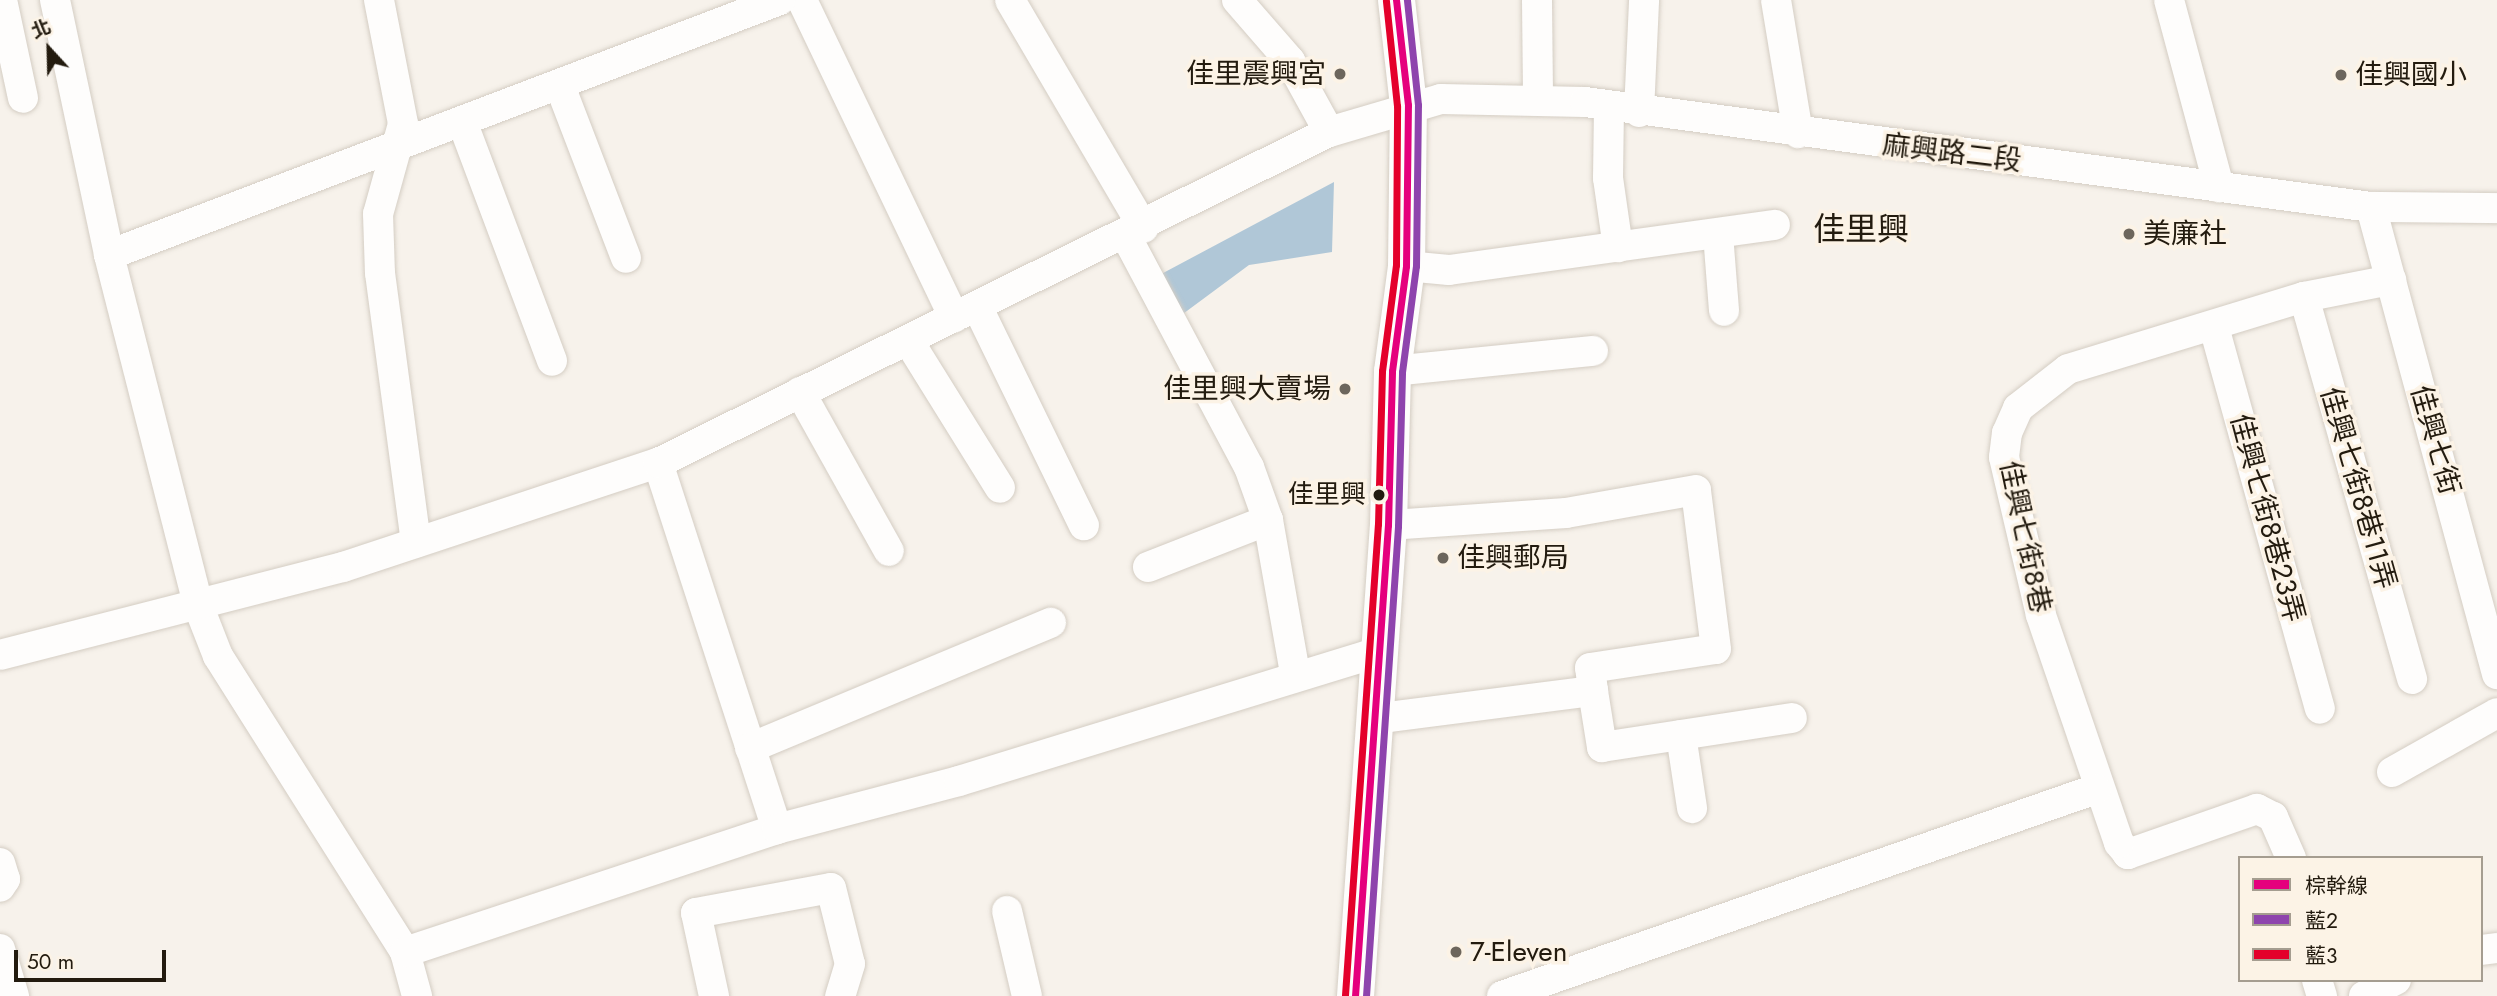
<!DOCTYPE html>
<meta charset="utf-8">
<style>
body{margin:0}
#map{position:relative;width:2497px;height:996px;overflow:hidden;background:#f7f2eb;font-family:Jost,"Noto Sans TC",sans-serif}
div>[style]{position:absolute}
.water>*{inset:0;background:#b0c7d7}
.roads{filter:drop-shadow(0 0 2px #d4cdc3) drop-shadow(0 0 2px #d4cdc3)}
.minor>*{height:30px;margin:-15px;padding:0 15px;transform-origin:15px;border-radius:15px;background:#fefdfc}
.major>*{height:37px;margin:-18.5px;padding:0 18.5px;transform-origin:18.5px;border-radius:18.5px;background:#fefdfc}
.bus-1>*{height:7px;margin:-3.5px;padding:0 3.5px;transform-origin:3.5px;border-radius:3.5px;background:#e5007d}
.bus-2>*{height:7px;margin:-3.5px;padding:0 3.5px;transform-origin:3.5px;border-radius:3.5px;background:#8e44ad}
.bus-3>*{height:7px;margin:-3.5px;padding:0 3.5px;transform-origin:3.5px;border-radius:3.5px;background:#e4002b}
.dots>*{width:19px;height:19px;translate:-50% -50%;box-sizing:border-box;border:4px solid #fcf3e6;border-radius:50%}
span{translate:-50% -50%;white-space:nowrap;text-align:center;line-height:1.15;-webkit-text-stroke:7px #fcf3e6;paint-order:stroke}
.bus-label{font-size:26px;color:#231b0f}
.right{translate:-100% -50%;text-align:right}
.poi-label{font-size:28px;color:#231b0f}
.left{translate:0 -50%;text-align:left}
.street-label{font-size:28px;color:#231b0f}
.quarter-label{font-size:32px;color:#231b0f}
.legend{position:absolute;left:2238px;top:856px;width:245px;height:126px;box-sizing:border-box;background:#fcf3e6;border:2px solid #a59d90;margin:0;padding:9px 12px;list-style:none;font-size:21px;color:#231b0f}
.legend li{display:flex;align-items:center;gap:14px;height:35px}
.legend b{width:35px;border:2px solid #a59d90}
.north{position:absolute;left:14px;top:14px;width:70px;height:70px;-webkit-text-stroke:5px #fcf3e6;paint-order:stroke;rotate:338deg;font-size:19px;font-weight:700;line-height:28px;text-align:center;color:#231b0f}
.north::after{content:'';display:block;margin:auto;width:24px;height:32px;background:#231b0f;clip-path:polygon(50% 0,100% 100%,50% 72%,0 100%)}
.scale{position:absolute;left:14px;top:950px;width:152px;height:32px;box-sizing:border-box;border:4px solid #231b0f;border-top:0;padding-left:9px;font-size:21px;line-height:24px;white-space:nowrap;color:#231b0f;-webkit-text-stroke:5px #fcf3e6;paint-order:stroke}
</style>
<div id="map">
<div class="water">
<i style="clip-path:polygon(1334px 182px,1332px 252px,1249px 265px,1172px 322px,1150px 280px)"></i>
</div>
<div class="roads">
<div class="minor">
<i style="left:2px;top:0;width:100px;rotate:77.9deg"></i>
<i style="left:55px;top:0;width:261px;rotate:78deg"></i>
<i style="left:109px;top:255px;width:361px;rotate:75.7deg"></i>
<i style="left:198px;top:605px;width:55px;rotate:68.6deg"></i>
<i style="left:218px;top:656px;width:350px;rotate:57.7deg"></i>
<i style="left:405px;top:952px;width:46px;rotate:74.7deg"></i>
<i style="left:379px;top:0;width:126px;rotate:79deg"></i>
<i style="left:403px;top:124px;width:93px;rotate:105.5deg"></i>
<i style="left:378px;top:214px;width:59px;rotate:88.1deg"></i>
<i style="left:380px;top:273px;width:272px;rotate:82.4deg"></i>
<i style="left:802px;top:0;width:352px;rotate:64.4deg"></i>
<i style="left:1010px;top:0;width:264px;rotate:59.6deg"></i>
<i style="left:1237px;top:0;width:81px;rotate:49deg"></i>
<i style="left:1290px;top:61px;width:81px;rotate:61.2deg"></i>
<i style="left:1537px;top:0;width:98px;rotate:89.4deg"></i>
<i style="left:1776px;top:0;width:135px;rotate:80.6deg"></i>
<i style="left:2169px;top:0;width:194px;rotate:75deg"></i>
<i style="left:560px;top:86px;width:184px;rotate:69deg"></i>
<i style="left:1609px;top:107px;width:71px;rotate:90.8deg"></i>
<i style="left:1608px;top:178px;width:70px;rotate:81.8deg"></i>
<i style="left:1639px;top:112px;width:112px;rotate:-87.4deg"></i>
<i style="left:463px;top:124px;width:253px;rotate:69.4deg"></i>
<i style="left:2371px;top:207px;width:484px;rotate:74.9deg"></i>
<i style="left:1718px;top:234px;width:77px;rotate:85.5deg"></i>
<i style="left:1126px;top:236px;width:262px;rotate:62deg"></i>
<i style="left:1249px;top:467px;width:56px;rotate:70.3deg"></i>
<i style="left:1268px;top:520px;width:155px;rotate:80deg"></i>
<i style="left:109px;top:255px;width:718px;rotate:-20.81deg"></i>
<i style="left:1406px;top:266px;width:43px;rotate:5.3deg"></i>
<i style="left:1449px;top:270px;width:329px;rotate:-7.9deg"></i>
<i style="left:2304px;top:297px;width:397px;rotate:74.2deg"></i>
<i style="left:977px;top:306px;width:244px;rotate:64deg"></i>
<i style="left:2214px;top:327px;width:396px;rotate:74.5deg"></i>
<i style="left:908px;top:340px;width:174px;rotate:58.1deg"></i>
<i style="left:1392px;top:371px;width:202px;rotate:-5.7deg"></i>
<i style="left:800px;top:392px;width:182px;rotate:60.8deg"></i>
<i style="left:658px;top:463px;width:385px;rotate:72deg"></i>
<i style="left:1148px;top:567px;width:129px;rotate:-21.4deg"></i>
<i style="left:0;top:655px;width:354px;rotate:-14.4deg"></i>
<i style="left:343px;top:567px;width:332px;rotate:-18.3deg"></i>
<i style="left:658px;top:463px;width:748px;rotate:-26.26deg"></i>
<i style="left:1329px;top:132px;width:117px;rotate:-16.4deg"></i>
<i style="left:1441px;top:99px;width:144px;rotate:1.2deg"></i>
<i style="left:1585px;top:102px;width:793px;rotate:7.61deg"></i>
<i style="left:2371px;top:207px;width:126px;rotate:0.5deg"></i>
<i style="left:1593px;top:691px;width:57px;rotate:80.9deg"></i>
<i style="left:1602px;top:747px;width:192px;rotate:-8.7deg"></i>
<i style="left:1373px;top:719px;width:222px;rotate:-7.3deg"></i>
<i style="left:1593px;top:691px;width:23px;rotate:-97deg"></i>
<i style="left:1590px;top:668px;width:127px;rotate:-8.6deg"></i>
<i style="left:1716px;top:649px;width:160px;rotate:-97.2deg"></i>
<i style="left:1696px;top:490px;width:132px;rotate:170deg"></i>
<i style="left:1566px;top:513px;width:178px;rotate:176.1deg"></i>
<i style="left:1681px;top:735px;width:74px;rotate:81.4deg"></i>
<i style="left:750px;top:748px;width:326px;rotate:-22.6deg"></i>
<i style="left:2392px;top:772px;width:120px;rotate:-29.3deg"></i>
<i style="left:2291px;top:858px;width:45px;rotate:-113.7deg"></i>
<i style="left:2273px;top:817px;width:18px;rotate:-153deg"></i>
<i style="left:2257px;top:809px;width:137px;rotate:160.8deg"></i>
<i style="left:2128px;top:854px;width:14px;rotate:-129deg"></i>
<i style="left:2119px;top:843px;width:241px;rotate:-108.9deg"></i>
<i style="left:2041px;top:615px;width:162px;rotate:-103.2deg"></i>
<i style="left:2004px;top:457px;width:24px;rotate:-83deg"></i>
<i style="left:2007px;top:433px;width:27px;rotate:-66deg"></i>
<i style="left:2018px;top:408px;width:63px;rotate:-38deg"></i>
<i style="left:2068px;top:369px;width:247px;rotate:-17deg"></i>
<i style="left:2304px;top:297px;width:89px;rotate:-11.1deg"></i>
<i style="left:0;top:863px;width:17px;rotate:73deg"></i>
<i style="left:5px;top:879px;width:9px;rotate:122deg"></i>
<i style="left:1007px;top:911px;width:87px;rotate:76.8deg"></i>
<i style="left:0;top:949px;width:49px;rotate:73.4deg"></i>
<i style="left:2481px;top:950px;width:16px;rotate:-7deg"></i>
<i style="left:405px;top:952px;width:392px;rotate:-18.3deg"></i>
<i style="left:777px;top:829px;width:188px;rotate:-14.8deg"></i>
<i style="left:959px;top:781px;width:438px;rotate:-17.1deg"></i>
<i style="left:2317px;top:980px;width:17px;rotate:73deg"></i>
<i style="left:714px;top:996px;width:85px;rotate:-102.2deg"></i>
<i style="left:696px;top:913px;width:137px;rotate:-10.5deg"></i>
<i style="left:831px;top:888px;width:78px;rotate:76deg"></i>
<i style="left:850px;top:964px;width:34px;rotate:107deg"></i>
<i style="left:1502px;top:996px;width:629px;rotate:-19.21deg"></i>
<i style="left:2364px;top:996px;width:36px;rotate:-27deg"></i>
</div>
<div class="major">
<i style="left:1355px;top:996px;width:472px;rotate:-86deg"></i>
<i style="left:1388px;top:525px;width:154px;rotate:-88.5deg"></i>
<i style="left:1392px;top:371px;width:106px;rotate:-82.4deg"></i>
<i style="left:1406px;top:266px;width:161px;rotate:-89.3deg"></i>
<i style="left:1408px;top:105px;width:106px;rotate:-96.5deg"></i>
</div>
</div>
<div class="bus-1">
<i style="left:1355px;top:996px;width:472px;rotate:-86deg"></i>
<i style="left:1388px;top:525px;width:154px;rotate:-88.5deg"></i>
<i style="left:1392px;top:371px;width:106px;rotate:-82.4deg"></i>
<i style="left:1406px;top:266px;width:161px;rotate:-89.3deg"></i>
<i style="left:1408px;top:105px;width:106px;rotate:-96.5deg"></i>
</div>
<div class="bus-2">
<i style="left:1366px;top:996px;width:471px;rotate:-86.1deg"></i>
<i style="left:1398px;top:526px;width:154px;rotate:-88.5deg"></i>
<i style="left:1402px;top:372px;width:107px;rotate:-82.5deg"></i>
<i style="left:1416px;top:266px;width:161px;rotate:-89.3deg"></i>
<i style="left:1418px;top:105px;width:106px;rotate:-96deg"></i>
</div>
<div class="bus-3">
<i style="left:1345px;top:995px;width:472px;rotate:-86deg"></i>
<i style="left:1378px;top:524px;width:153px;rotate:-88.5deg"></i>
<i style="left:1382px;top:371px;width:107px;rotate:-82.5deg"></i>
<i style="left:1396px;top:265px;width:159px;rotate:-89.6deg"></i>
<i style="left:1397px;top:106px;width:106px;rotate:-96deg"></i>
</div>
<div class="dots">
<i style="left:1340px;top:74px;background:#6d665c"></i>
<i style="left:2341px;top:75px;background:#6d665c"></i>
<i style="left:2129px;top:234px;background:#6d665c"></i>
<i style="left:1345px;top:389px;background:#6d665c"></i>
<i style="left:1379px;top:495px;background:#231b0f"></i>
<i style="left:1443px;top:558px;background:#6d665c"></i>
<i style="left:1456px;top:952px;background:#6d665c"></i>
</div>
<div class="bus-label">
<span class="right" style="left:1366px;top:495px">佳里興</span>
</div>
<div class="poi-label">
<span class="right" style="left:1326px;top:74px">佳里震興宮</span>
<span class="left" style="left:2355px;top:75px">佳興國小</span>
<span class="left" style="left:2143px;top:234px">美廉社</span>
<span class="right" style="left:1331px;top:389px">佳里興大賣場</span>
<span class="left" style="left:1457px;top:558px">佳興郵局</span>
<span class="left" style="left:1470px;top:952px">7-Eleven</span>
</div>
<div class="street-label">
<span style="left:1952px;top:153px;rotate:7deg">麻興路二段</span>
<span style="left:2435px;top:440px;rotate:74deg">佳興七街</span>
<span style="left:2358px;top:488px;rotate:74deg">佳興七街8巷11弄</span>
<span style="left:2267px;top:518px;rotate:75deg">佳興七街8巷23弄</span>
<span style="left:2025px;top:537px;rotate:78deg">佳興七街8巷</span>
</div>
<div class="quarter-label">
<span style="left:1861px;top:229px">佳里興</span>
</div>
<ul class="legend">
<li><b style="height:9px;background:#e5007d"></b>棕幹線</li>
<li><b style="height:9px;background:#8e44ad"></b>藍2</li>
<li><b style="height:9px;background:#e4002b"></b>藍3</li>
</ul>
<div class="north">北</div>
<div class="scale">50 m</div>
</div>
